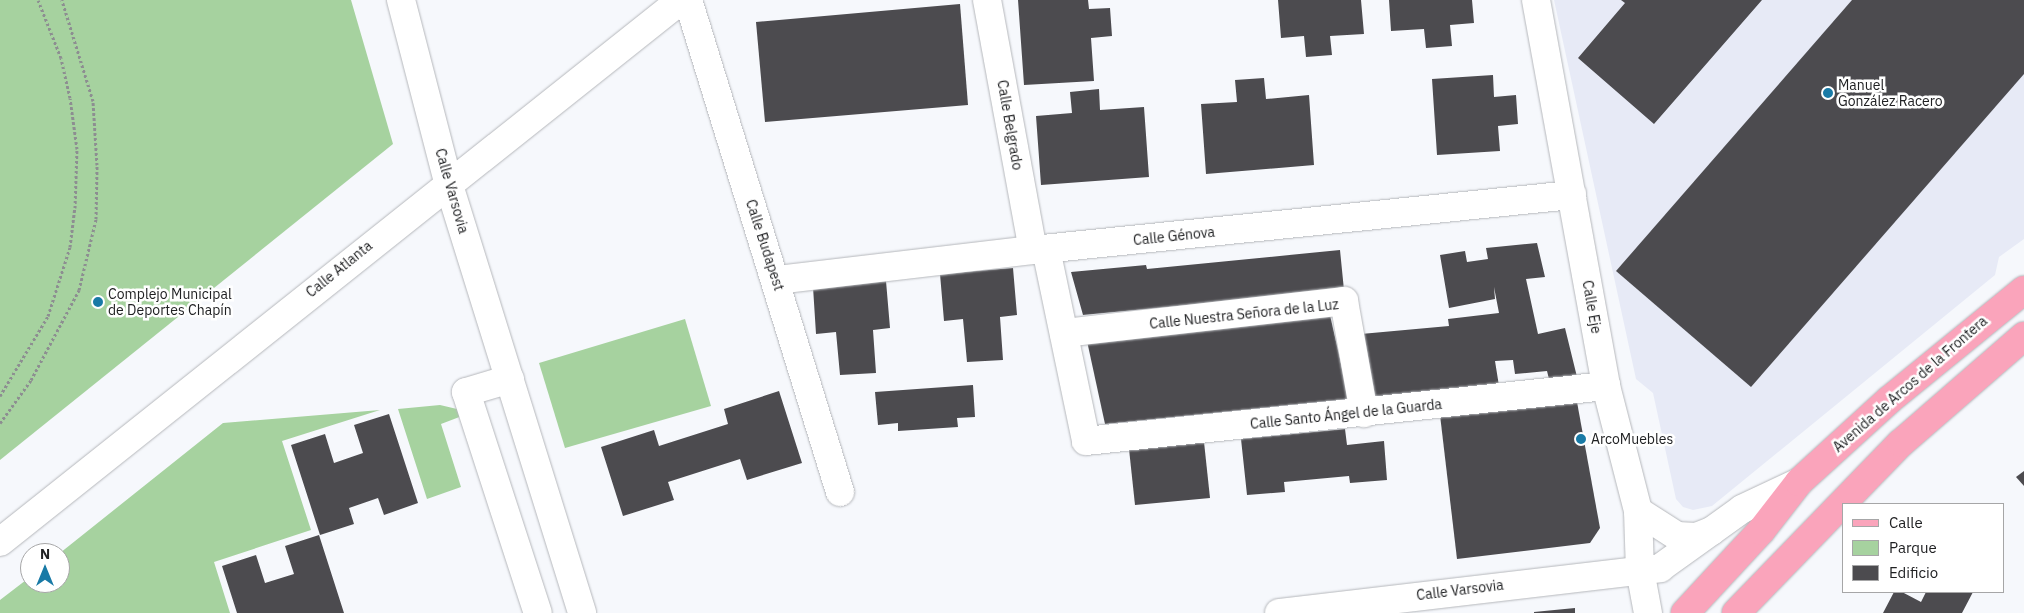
<!DOCTYPE html>
<meta charset="utf-8">
<style>
body{margin:0}
#map{position:relative;width:2024px;height:613px;overflow:hidden;background:#f6f8fc;font-family:"IBM Plex Sans",sans-serif}
div>[style]{position:absolute}
.built>*{inset:0;background:#e7eaf6}
.green>*{inset:0;background:#a6d29f}
.building>*{inset:0;background:#4c4b4f}
.path>*{height:3px;margin-top:-1.5px;transform-origin:0;background:repeating-linear-gradient(90deg,#8d8e91 0 2.5px,transparent 0 5px)}
.roads{filter:drop-shadow(0 0 1px #b5b7bb) drop-shadow(0 0 1px #b5b7bb)}
.street>*{height:28px;margin:-14px;padding:0 14px;transform-origin:14px;border-radius:14px;background:#fff}
.secondary>*{height:28px;margin:-14px;padding:0 14px;transform-origin:14px;border-radius:14px;background:#fff}
.primary>*{height:28px;margin:-14px;padding:0 14px;transform-origin:14px;border-radius:14px;background:#faa4bb}
.dots>*{width:14px;height:14px;translate:-50% -50%;box-sizing:border-box;border:2px solid #fff;border-radius:50%}
span{translate:-50% -50%;white-space:nowrap;text-align:center;line-height:1.15;-webkit-text-stroke:5px #fff;paint-order:stroke}
.poi-label{font-size:14px;color:#202123}
.left{translate:0 -50%;text-align:left}
.street-label{font-size:14px;color:#202123}
.legend{position:absolute;left:1842px;top:503px;width:162px;height:90px;box-sizing:border-box;background:#fff;border:1px solid #a6a6a7;margin:0;padding:6px 9px;list-style:none;font-size:15px;color:#202123}
.legend li{display:flex;align-items:center;gap:10px;height:25px}
.legend b{width:25px;border:1px solid #a6a6a7}
.north{position:absolute;left:20px;top:543px;width:50px;height:50px;box-sizing:border-box;background:#fff;border:1px solid #a6a6a7;border-radius:50%;rotate:0deg;font-size:14px;font-weight:700;line-height:20px;text-align:center;color:#202123}
.north::after{content:'';display:block;margin:auto;width:18px;height:22px;background:#197aa6;clip-path:polygon(50% 0,100% 100%,50% 72%,0 100%)}
</style>
<div id="map">
<div class="built">
<i style="clip-path:polygon(1554px 0,2024px 0,2024px 239px,1999px 257px,1995px 275px,1712px 506px,1693px 510px,1683px 507px,1676px 499px,1653px 393px,1636px 379px)"></i>
</div>
<div class="green">
<i style="clip-path:polygon(0 0,351px 0,393px 144px,0 460px)"></i>
<i style="clip-path:polygon(685px 319px,711px 406px,565px 448px,539px 363px)"></i>
<i style="clip-path:polygon(440px 405px,457px 409px,462px 416px,441px 424px,461px 487px,427px 499px,398px 409px)"></i>
<i style="clip-path:polygon(380px 410px,282px 441px,311px 530px,214px 562px,230px 613px,0 613px,0 600px,30px 577px,30px 583px,60px 583px,60px 553px,223px 423px)"></i>
</div>
<div class="building">
<i style="clip-path:polygon(1018px 0,1088px 0,1089px 9px,1110px 8px,1112px 36px,1091px 38px,1094px 81px,1024px 85px)"></i>
<i style="clip-path:polygon(1278px 0,1361px 0,1364px 34px,1330px 36px,1332px 55px,1306px 57px,1304px 36px,1281px 38px)"></i>
<i style="clip-path:polygon(1389px 0,1472px 0,1474px 23px,1450px 25px,1452px 46px,1426px 48px,1424px 29px,1391px 31px)"></i>
<i style="clip-path:polygon(1621px 0,1762px 0,1654px 124px,1578px 58px,1625px 3px)"></i>
<i style="clip-path:polygon(1852px 0,2024px 0,2024px 74px,1751px 387px,1616px 271px)"></i>
<i style="clip-path:polygon(960px 4px,968px 105px,765px 122px,756px 22px)"></i>
<i style="clip-path:polygon(1493px 75px,1494px 97px,1516px 95px,1518px 124px,1498px 126px,1500px 151px,1437px 155px,1432px 79px)"></i>
<i style="clip-path:polygon(1264px 78px,1266px 99px,1309px 95px,1314px 165px,1206px 174px,1201px 104px,1237px 102px,1235px 80px)"></i>
<i style="clip-path:polygon(1099px 89px,1100px 110px,1144px 107px,1149px 177px,1041px 185px,1036px 116px,1072px 113px,1070px 92px)"></i>
<i style="clip-path:polygon(1537px 243px,1545px 277px,1526px 279px,1538px 334px,1565px 328px,1578px 381px,1550px 383px,1547px 371px,1515px 374px,1513px 360px,1495px 361px,1499px 386px,1373px 400px,1361px 334px,1449px 326px,1448px 319px,1499px 313px,1494px 287px,1495px 299px,1449px 308px,1440px 255px,1465px 251px,1467px 262px,1488px 259px,1486px 248px)"></i>
<i style="clip-path:polygon(1340px 250px,1344px 290px,1083px 315px,1071px 272px,1146px 265px,1147px 269px)"></i>
<i style="clip-path:polygon(1013px 268px,1017px 315px,1000px 317px,1003px 360px,967px 362px,963px 319px,944px 321px,940px 274px)"></i>
<i style="clip-path:polygon(886px 281px,890px 328px,873px 330px,876px 373px,840px 375px,836px 332px,816px 334px,813px 287px)"></i>
<i style="clip-path:polygon(1330px 315px,1349px 399px,1105px 424px,1087px 341px)"></i>
<i style="clip-path:polygon(973px 385px,975px 417px,957px 418px,958px 427px,898px 431px,898px 423px,878px 425px,875px 392px)"></i>
<i style="clip-path:polygon(779px 391px,802px 463px,747px 480px,740px 459px,668px 482px,674px 500px,623px 516px,601px 447px,654px 430px,659px 446px,728px 424px,724px 409px)"></i>
<i style="clip-path:polygon(1577px 402px,1600px 528px,1590px 543px,1457px 559px,1440px 415px)"></i>
<i style="clip-path:polygon(389px 414px,418px 503px,384px 515px,378px 498px,349px 508px,354px 524px,320px 535px,291px 445px,325px 434px,334px 463px,363px 453px,354px 425px)"></i>
<i style="clip-path:polygon(1345px 429px,1347px 445px,1384px 441px,1387px 480px,1350px 483px,1349px 476px,1284px 482px,1285px 492px,1247px 495px,1241px 439px)"></i>
<i style="clip-path:polygon(1204px 442px,1210px 498px,1135px 505px,1129px 449px)"></i>
<i style="clip-path:polygon(2024px 471px,2024px 486px,2016px 477px)"></i>
<i style="clip-path:polygon(319px 535px,344px 613px,237px 613px,222px 566px,256px 555px,265px 583px,294px 574px,285px 546px)"></i>
<i style="clip-path:polygon(1894px 592px,1902px 592px,1921px 602px,1926px 592px,1973px 592px,1962px 613px,1883px 613px)"></i>
<i style="clip-path:polygon(1575px 608px,1575px 613px,1534px 613px,1534px 612px)"></i>
</div>
<div class="path">
<i style="left:0;top:396px;width:93px;rotate:-59deg"></i>
<i style="left:48px;top:316px;width:72px;rotate:-72.3deg"></i>
<i style="left:70px;top:247px;width:39px;rotate:-83deg"></i>
<i style="left:75px;top:208px;width:59px;rotate:-88.1deg"></i>
<i style="left:77px;top:149px;width:51px;rotate:-97.8deg"></i>
<i style="left:70px;top:98px;width:41px;rotate:-102.7deg"></i>
<i style="left:61px;top:58px;width:62px;rotate:-111.6deg"></i>
<i style="left:0;top:423px;width:53px;rotate:-54.2deg"></i>
<i style="left:31px;top:380px;width:102px;rotate:-61.9deg"></i>
<i style="left:79px;top:290px;width:73px;rotate:-76.5deg"></i>
<i style="left:96px;top:219px;width:54px;rotate:-88.9deg"></i>
<i style="left:97px;top:165px;width:64px;rotate:-93.6deg"></i>
<i style="left:93px;top:101px;width:106px;rotate:-107.1deg"></i>
</div>
<div class="roads">
<div class="street">
<i style="left:688px;top:0;width:515px;rotate:72.83deg"></i>
<i style="left:987px;top:0;width:254px;rotate:79.6deg"></i>
<i style="left:1536px;top:0;width:392px;rotate:79.7deg"></i>
<i style="left:1606px;top:386px;width:129px;rotate:75.6deg"></i>
<i style="left:1638px;top:511px;width:59px;rotate:88.1deg"></i>
<i style="left:1640px;top:570px;width:44px;rotate:79.5deg"></i>
<i style="left:448px;top:182px;width:451px;rotate:72.7deg"></i>
<i style="left:1046px;top:249px;width:196px;rotate:78.2deg"></i>
<i style="left:1086px;top:441px;width:523px;rotate:-6.04deg"></i>
<i style="left:777px;top:280px;width:258px;rotate:-6.7deg"></i>
<i style="left:1033px;top:250px;width:542px;rotate:-5.83deg"></i>
<i style="left:1064px;top:333px;width:282px;rotate:-6.5deg"></i>
<i style="left:1344px;top:301px;width:114px;rotate:79.9deg"></i>
<i style="left:510px;top:379px;width:46px;rotate:163.5deg"></i>
<i style="left:466px;top:392px;width:232px;rotate:72deg"></i>
<i style="left:1638px;top:511px;width:46px;rotate:32.7deg"></i>
<i style="left:1677px;top:536px;width:19px;rotate:3deg"></i>
<i style="left:1696px;top:537px;width:17px;rotate:-21deg"></i>
<i style="left:1279px;top:613px;width:384px;rotate:-6.7deg"></i>
<i style="left:1660px;top:568px;width:101px;rotate:-35.7deg"></i>
<i style="left:1742px;top:509px;width:63px;rotate:-25.3deg"></i>
</div>
<div class="secondary">
<i style="left:401px;top:0;width:188px;rotate:75.5deg"></i>
<i style="left:0;top:542px;width:870px;rotate:-38.52deg"></i>
</div>
<div class="primary">
<i style="left:1685px;top:613px;width:112px;rotate:-47.2deg"></i>
<i style="left:1761px;top:531px;width:62px;rotate:-52.2deg"></i>
<i style="left:1799px;top:482px;width:122px;rotate:-42.3deg"></i>
<i style="left:1889px;top:400px;width:174px;rotate:-39.2deg"></i>
<i style="left:1736px;top:613px;width:237px;rotate:-45.9deg"></i>
<i style="left:1901px;top:443px;width:163px;rotate:-41deg"></i>
</div>
</div>
<div class="dots">
<i style="left:1828px;top:93px;background:#197aa6"></i>
<i style="left:98px;top:302px;background:#197aa6"></i>
<i style="left:1581px;top:439px;background:#197aa6"></i>
</div>
<div class="poi-label">
<span class="left" style="left:1838px;top:93px">Manuel<br>González Racero</span>
<span class="left" style="left:108px;top:302px">Complejo Municipal<br>de Deportes Chapín</span>
<span class="left" style="left:1591px;top:439px">ArcoMuebles</span>
</div>
<div class="street-label">
<span style="left:1010px;top:125px;rotate:80deg">Calle Belgrado</span>
<span style="left:452px;top:191px;rotate:74deg">Calle Varsovia</span>
<span style="left:1174px;top:236px;rotate:-6deg">Calle Génova</span>
<span style="left:765px;top:245px;rotate:72deg">Calle Budapest</span>
<span style="left:339px;top:269px;rotate:-39deg">Calle Atlanta</span>
<span style="left:1592px;top:307px;rotate:80deg">Calle Eje</span>
<span style="left:1244px;top:314px;rotate:-6deg">Calle Nuestra Señora de la Luz</span>
<span style="left:1910px;top:384px;rotate:-41deg">Avenida de Arcos de la Frontera</span>
<span style="left:1346px;top:414px;rotate:-6deg">Calle Santo Ángel de la Guarda</span>
<span style="left:1460px;top:590px;rotate:-7deg">Calle Varsovia</span>
</div>
<ul class="legend">
<li><b style="height:6px;background:#faa4bb"></b>Calle</li>
<li><b style="height:14px;background:#a6d29f"></b>Parque</li>
<li><b style="height:14px;background:#4c4b4f"></b>Edificio</li>
</ul>
<div class="north">N</div>
</div>
